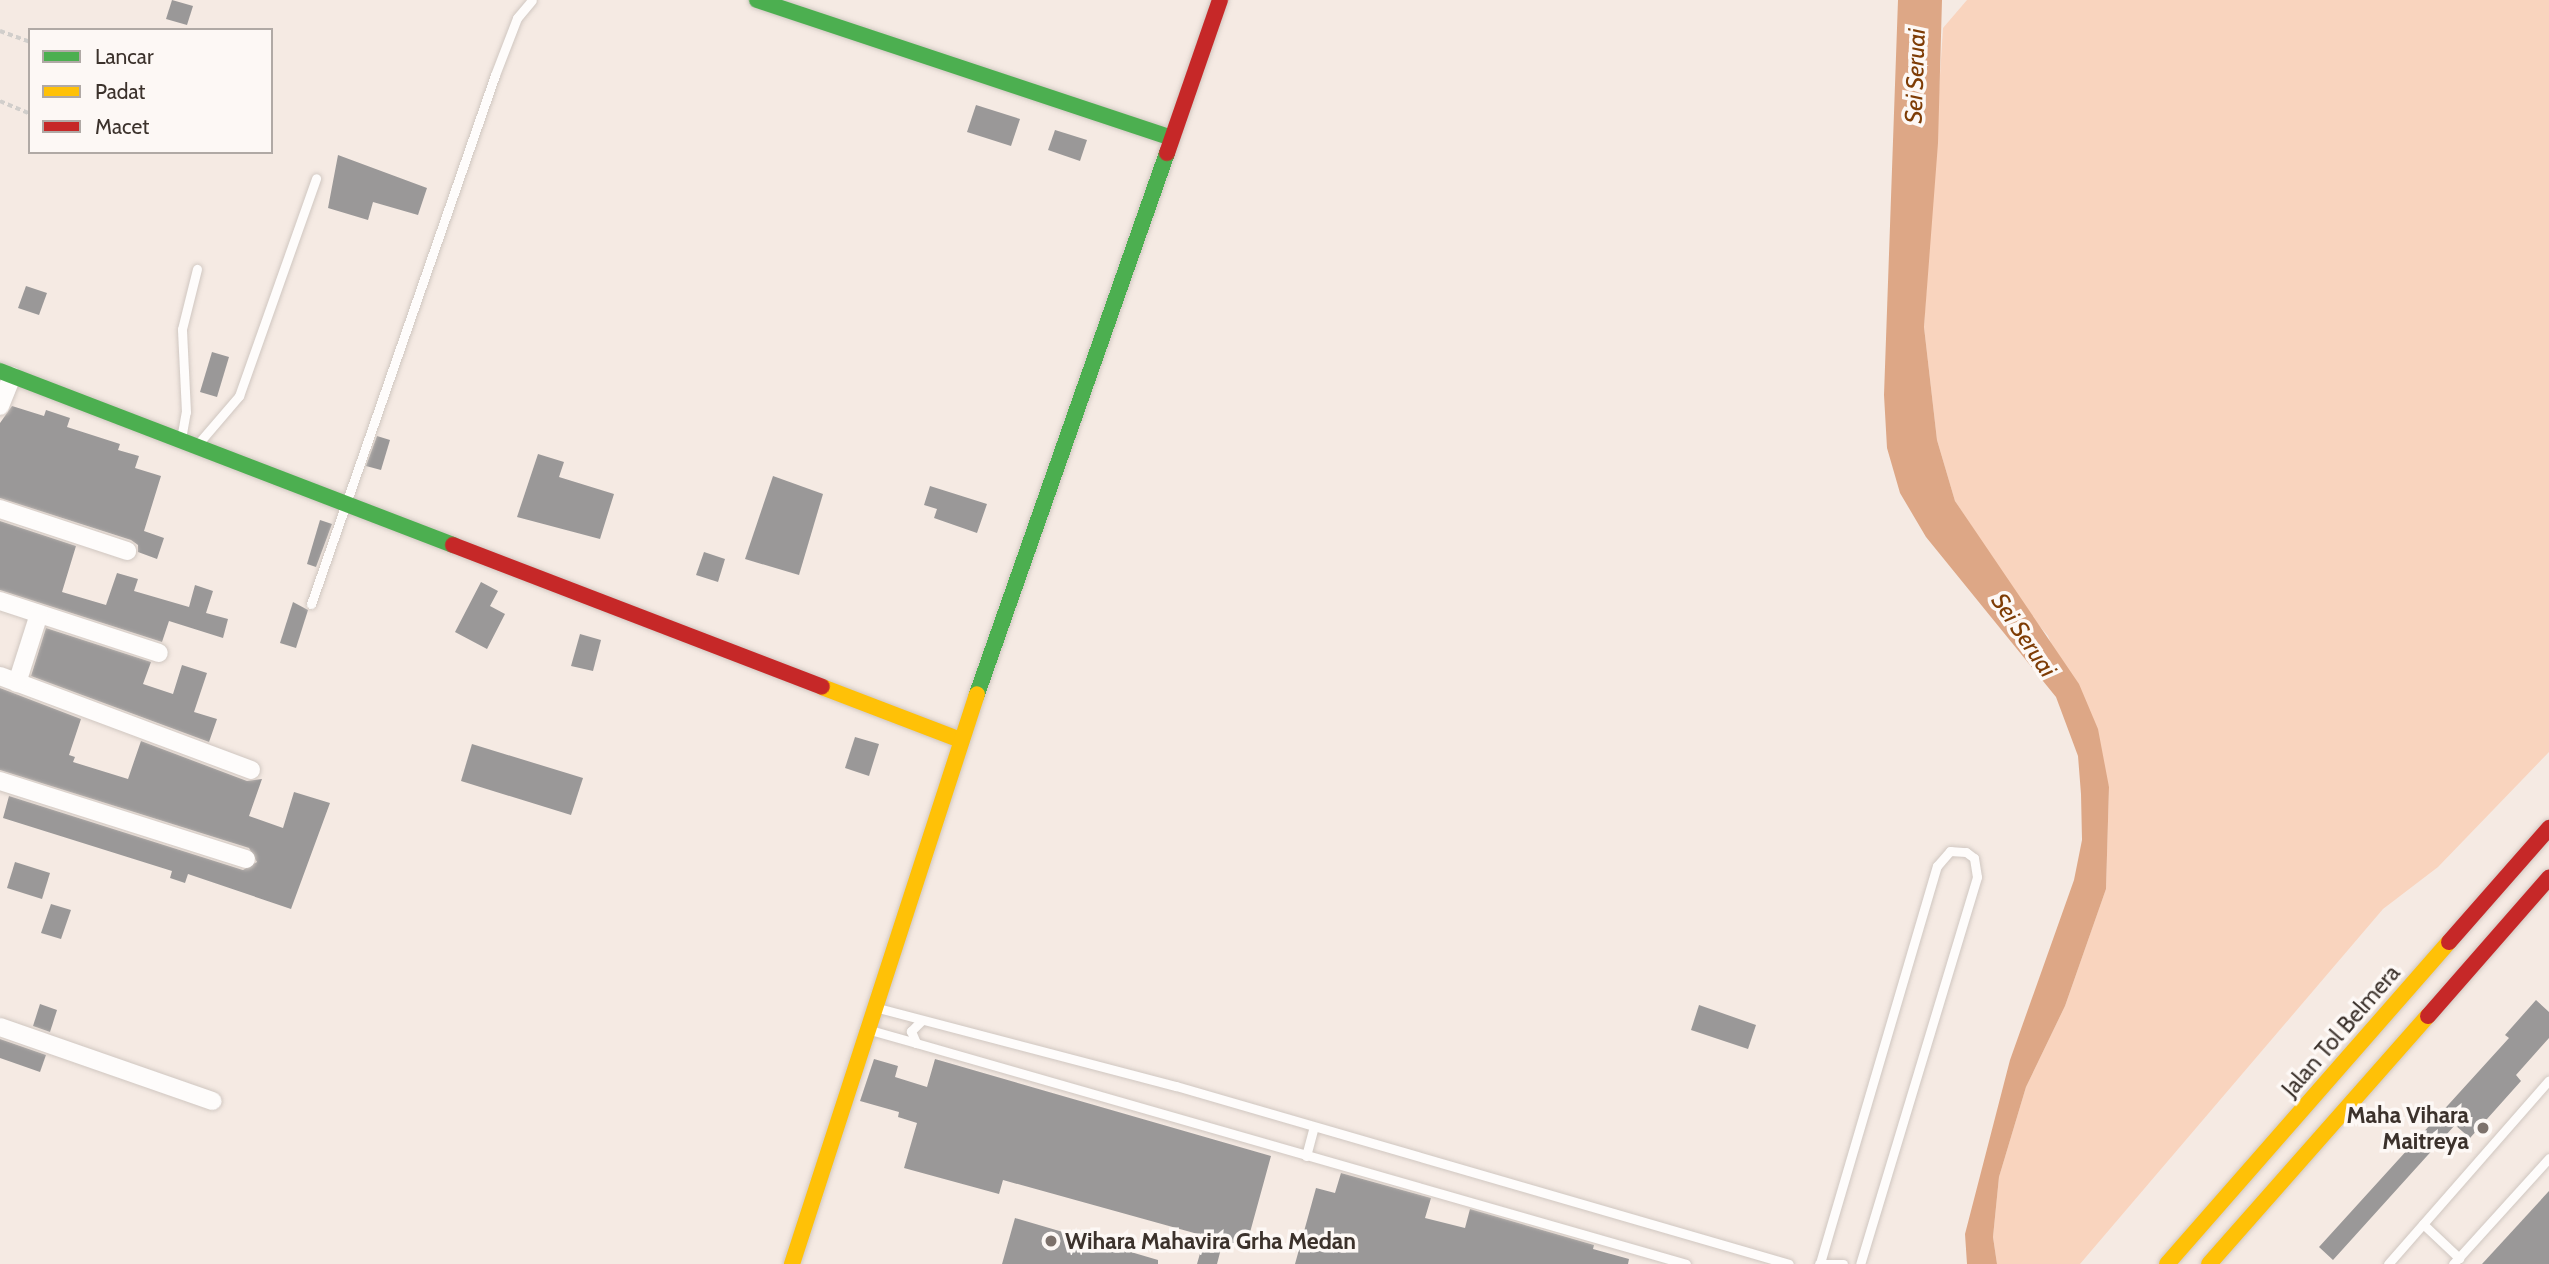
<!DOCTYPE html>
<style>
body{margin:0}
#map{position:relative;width:2549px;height:1264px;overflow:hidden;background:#f5eae3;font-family:Cabin,sans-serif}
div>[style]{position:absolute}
.green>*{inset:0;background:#f9d4be}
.water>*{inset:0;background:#dda786}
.building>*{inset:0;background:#9a9898}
.path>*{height:3.5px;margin-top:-1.75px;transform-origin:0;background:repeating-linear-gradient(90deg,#d1cecb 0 5px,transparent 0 8.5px)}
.roads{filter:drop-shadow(0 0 2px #d0c7c1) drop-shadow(0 0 2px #d0c7c1)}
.lane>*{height:9px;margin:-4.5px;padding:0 4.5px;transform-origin:4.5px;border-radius:4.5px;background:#fefcfb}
.street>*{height:18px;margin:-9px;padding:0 9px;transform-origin:9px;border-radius:9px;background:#fefcfb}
.fast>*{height:16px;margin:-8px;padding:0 8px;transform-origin:8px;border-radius:8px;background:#4caf50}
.slow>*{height:16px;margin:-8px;padding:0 8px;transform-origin:8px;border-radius:8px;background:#ffc107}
.jam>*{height:16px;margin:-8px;padding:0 8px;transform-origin:8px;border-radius:8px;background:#c62828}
.dots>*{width:19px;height:19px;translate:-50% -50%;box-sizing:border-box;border:4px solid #fdf8f5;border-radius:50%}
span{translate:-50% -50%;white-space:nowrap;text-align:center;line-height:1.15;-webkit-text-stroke:7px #fdf8f5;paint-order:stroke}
.street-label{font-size:23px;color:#3c322c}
.poi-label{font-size:23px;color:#3c322c;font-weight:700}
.right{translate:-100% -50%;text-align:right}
.left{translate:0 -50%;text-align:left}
.water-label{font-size:24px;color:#7e3c05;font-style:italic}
.legend{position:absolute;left:28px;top:28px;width:245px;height:126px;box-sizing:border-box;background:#fdf8f5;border:2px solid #b0a9a5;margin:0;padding:9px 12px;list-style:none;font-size:21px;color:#3c322c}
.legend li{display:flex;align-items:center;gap:14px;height:35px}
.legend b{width:35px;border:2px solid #b0a9a5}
</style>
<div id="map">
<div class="green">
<i style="clip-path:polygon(1967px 0,2549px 0,2549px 752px,2438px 867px,2383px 909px,2080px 1264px,1997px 1264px,1993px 1237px,1999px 1177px,2026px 1087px,2065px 1006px,2106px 889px,2109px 787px,2048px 636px,2026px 610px,1955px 501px,1937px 440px,1924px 327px,1943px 28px)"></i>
</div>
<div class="water">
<i style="clip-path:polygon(1898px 0,1942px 0,1938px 143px,1924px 327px,1937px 440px,1955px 501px,2079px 684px,2098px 729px,2109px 787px,2106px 889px,2065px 1006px,2026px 1087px,1999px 1177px,1993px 1237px,1997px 1264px,1967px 1264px,1965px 1234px,2010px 1060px,2074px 880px,2082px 840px,2081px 794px,2078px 756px,2056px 697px,1926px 537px,1900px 493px,1887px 448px,1884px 395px)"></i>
</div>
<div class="building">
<i style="clip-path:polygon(172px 0,193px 6px,187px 25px,166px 19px)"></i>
<i style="clip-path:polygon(976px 105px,1020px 119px,1011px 146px,967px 132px)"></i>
<i style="clip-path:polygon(1055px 130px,1087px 140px,1080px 161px,1048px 150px)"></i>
<i style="clip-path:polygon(338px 155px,427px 188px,418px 215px,373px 202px,368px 220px,328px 208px)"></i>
<i style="clip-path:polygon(26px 286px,47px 293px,39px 315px,18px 308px)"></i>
<i style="clip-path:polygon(212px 352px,229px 357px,217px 397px,200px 392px)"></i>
<i style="clip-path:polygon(12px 406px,44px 416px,46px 410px,70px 418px,67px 427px,120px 444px,118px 450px,139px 456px,135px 468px,161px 476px,144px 531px,164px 538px,157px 559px,138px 552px,138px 545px,131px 540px,0 498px,0 423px)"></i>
<i style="clip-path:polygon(377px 436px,390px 440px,381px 470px,366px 466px)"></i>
<i style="clip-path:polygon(538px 454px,564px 462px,559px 477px,614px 494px,600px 539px,517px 517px)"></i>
<i style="clip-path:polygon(773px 476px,823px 494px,799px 575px,745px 559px)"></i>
<i style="clip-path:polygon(930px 486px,987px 504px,977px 533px,934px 518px,937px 509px,924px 505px)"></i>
<i style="clip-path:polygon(320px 520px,332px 524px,316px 567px,307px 564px)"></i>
<i style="clip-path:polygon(0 521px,76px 546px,62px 592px,106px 605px,117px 573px,138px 579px,134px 591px,189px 607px,195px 585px,213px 591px,206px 613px,228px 619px,223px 638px,169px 621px,162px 642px,0 590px)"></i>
<i style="clip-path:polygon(704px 552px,725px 559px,718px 582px,696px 575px)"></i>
<i style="clip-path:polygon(481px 582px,498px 591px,490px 606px,505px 614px,487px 649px,455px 632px)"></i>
<i style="clip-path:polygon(293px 602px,308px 610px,296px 648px,280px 643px)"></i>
<i style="clip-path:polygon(46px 628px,151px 662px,143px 684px,173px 694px,182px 665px,207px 673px,194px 712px,217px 719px,209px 742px,31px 676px)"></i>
<i style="clip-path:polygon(580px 634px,601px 640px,593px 671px,571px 666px)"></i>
<i style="clip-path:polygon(0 688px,81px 719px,69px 755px,75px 757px,73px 762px,128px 779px,141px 741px,247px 781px,262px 779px,249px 816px,283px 828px,294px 792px,330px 803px,291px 909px,188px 874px,185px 883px,170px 878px,172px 871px,3px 818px,9px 796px,243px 870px,257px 862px,249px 848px,0 770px)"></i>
<i style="clip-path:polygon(855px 737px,879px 744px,869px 776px,845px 768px)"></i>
<i style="clip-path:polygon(472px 744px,583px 778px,571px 815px,461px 781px)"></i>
<i style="clip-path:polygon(15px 862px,50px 873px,42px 899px,7px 888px)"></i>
<i style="clip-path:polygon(51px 904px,71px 910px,61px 939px,41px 933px)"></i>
<i style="clip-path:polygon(2536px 1000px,2549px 1012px,2549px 1038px,2516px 1075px,2521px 1081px,2470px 1138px,2455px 1125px,2333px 1260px,2319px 1247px,2509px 1038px,2505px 1035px)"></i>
<i style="clip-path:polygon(40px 1004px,57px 1010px,50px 1032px,33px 1026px)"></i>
<i style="clip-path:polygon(1699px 1005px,1756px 1025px,1748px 1049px,1691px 1030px)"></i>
<i style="clip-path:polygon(0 1039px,46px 1055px,40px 1072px,0 1058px)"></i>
<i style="clip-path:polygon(874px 1059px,898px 1066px,895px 1077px,927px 1087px,935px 1059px,1271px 1156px,1246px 1247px,1223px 1241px,1217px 1264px,1197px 1264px,1205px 1236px,1003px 1180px,999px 1194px,904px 1168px,917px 1123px,898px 1117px,899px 1112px,860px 1101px)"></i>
<i style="clip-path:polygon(1341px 1173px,1431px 1198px,1425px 1218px,1465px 1228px,1470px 1209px,1594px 1245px,1593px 1249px,1629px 1259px,1628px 1264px,1295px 1264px,1316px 1188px,1335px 1193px)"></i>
<i style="clip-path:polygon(2549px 1191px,2549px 1264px,2482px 1264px)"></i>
<i style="clip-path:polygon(1015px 1218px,1158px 1260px,1158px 1264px,1002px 1264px)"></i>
</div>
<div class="path">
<i style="left:0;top:31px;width:32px;rotate:20deg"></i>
<i style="left:0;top:101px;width:33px;rotate:23deg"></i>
</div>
<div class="roads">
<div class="lane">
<i style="left:181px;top:439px;width:27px;rotate:-80deg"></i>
<i style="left:186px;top:412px;width:83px;rotate:-92.8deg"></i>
<i style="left:182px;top:329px;width:62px;rotate:-76deg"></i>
<i style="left:197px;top:445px;width:65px;rotate:-49.4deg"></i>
<i style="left:239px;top:396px;width:231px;rotate:-70.5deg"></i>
<i style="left:311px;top:604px;width:560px;rotate:-70.82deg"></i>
<i style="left:495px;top:75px;width:61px;rotate:-68.9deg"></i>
<i style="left:517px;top:18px;width:23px;rotate:-50deg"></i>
<i style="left:878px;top:1008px;width:308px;rotate:14.7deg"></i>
<i style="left:1176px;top:1086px;width:638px;rotate:16.19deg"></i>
<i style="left:922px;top:1020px;width:16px;rotate:135deg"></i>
<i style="left:911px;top:1031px;width:13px;rotate:67deg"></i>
<i style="left:916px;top:1043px;width:801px;rotate:16.01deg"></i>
<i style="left:870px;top:1030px;width:48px;rotate:15.8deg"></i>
<i style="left:1306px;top:1156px;width:30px;rotate:-75deg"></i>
<i style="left:2423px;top:1224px;width:50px;rotate:43.4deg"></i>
<i style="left:1820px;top:1263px;width:414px;rotate:-73.6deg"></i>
<i style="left:1937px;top:866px;width:20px;rotate:-49deg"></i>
<i style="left:1950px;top:851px;width:16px;rotate:4deg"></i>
<i style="left:1966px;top:852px;width:10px;rotate:37deg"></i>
<i style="left:1974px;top:858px;width:19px;rotate:81deg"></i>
<i style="left:1977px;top:877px;width:404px;rotate:106.8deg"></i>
<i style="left:1819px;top:1264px;width:24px"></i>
<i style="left:2388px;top:1264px;width:244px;rotate:-48.8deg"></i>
<i style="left:2453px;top:1264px;width:143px;rotate:-47.8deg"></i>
</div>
<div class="street">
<i style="left:0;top:406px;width:32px;rotate:-68deg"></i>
<i style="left:0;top:509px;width:134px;rotate:18.3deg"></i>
<i style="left:0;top:601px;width:167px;rotate:18.1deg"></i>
<i style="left:0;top:676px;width:268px;rotate:20.5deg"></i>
<i style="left:17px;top:683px;width:72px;rotate:-72.3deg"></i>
<i style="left:0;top:781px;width:258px;rotate:17.6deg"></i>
<i style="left:0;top:1027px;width:225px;rotate:19.2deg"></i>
</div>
<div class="fast">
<i style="left:757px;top:0;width:436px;rotate:18.4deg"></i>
<i style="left:0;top:371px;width:485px;rotate:21deg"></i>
<i style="left:977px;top:694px;width:573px;rotate:-70.65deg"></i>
</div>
<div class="slow">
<i style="left:822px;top:687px;width:149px;rotate:20.9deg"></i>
<i style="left:792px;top:1264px;width:599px;rotate:-72.02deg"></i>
<i style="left:2167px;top:1264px;width:428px;rotate:-48.8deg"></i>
<i style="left:2209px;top:1264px;width:331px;rotate:-48.6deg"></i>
</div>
<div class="jam">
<i style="left:1167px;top:153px;width:162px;rotate:-70.9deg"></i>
<i style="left:453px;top:545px;width:395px;rotate:21deg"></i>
<i style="left:2449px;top:942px;width:152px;rotate:-48.7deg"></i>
<i style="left:2428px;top:1016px;width:184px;rotate:-48.8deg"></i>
</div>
</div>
<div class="dots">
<i style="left:2483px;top:1128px;background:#7d726c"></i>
<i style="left:1051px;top:1241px;background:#7d726c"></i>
</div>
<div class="street-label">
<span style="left:2341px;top:1031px;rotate:-49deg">Jalan Tol Belmera</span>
</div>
<div class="poi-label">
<span class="right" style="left:2469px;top:1128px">Maha Vihara<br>Maitreya</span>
<span class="left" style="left:1065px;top:1241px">Wihara Mahavira Grha Medan</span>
</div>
<div class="water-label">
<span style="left:1915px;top:76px;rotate:-88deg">Sei Seruai</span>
<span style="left:2024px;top:635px;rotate:56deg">Sei Seruai</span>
</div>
<ul class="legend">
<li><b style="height:9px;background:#4caf50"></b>Lancar</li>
<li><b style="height:9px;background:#ffc107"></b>Padat</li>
<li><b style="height:9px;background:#c62828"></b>Macet</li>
</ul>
</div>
